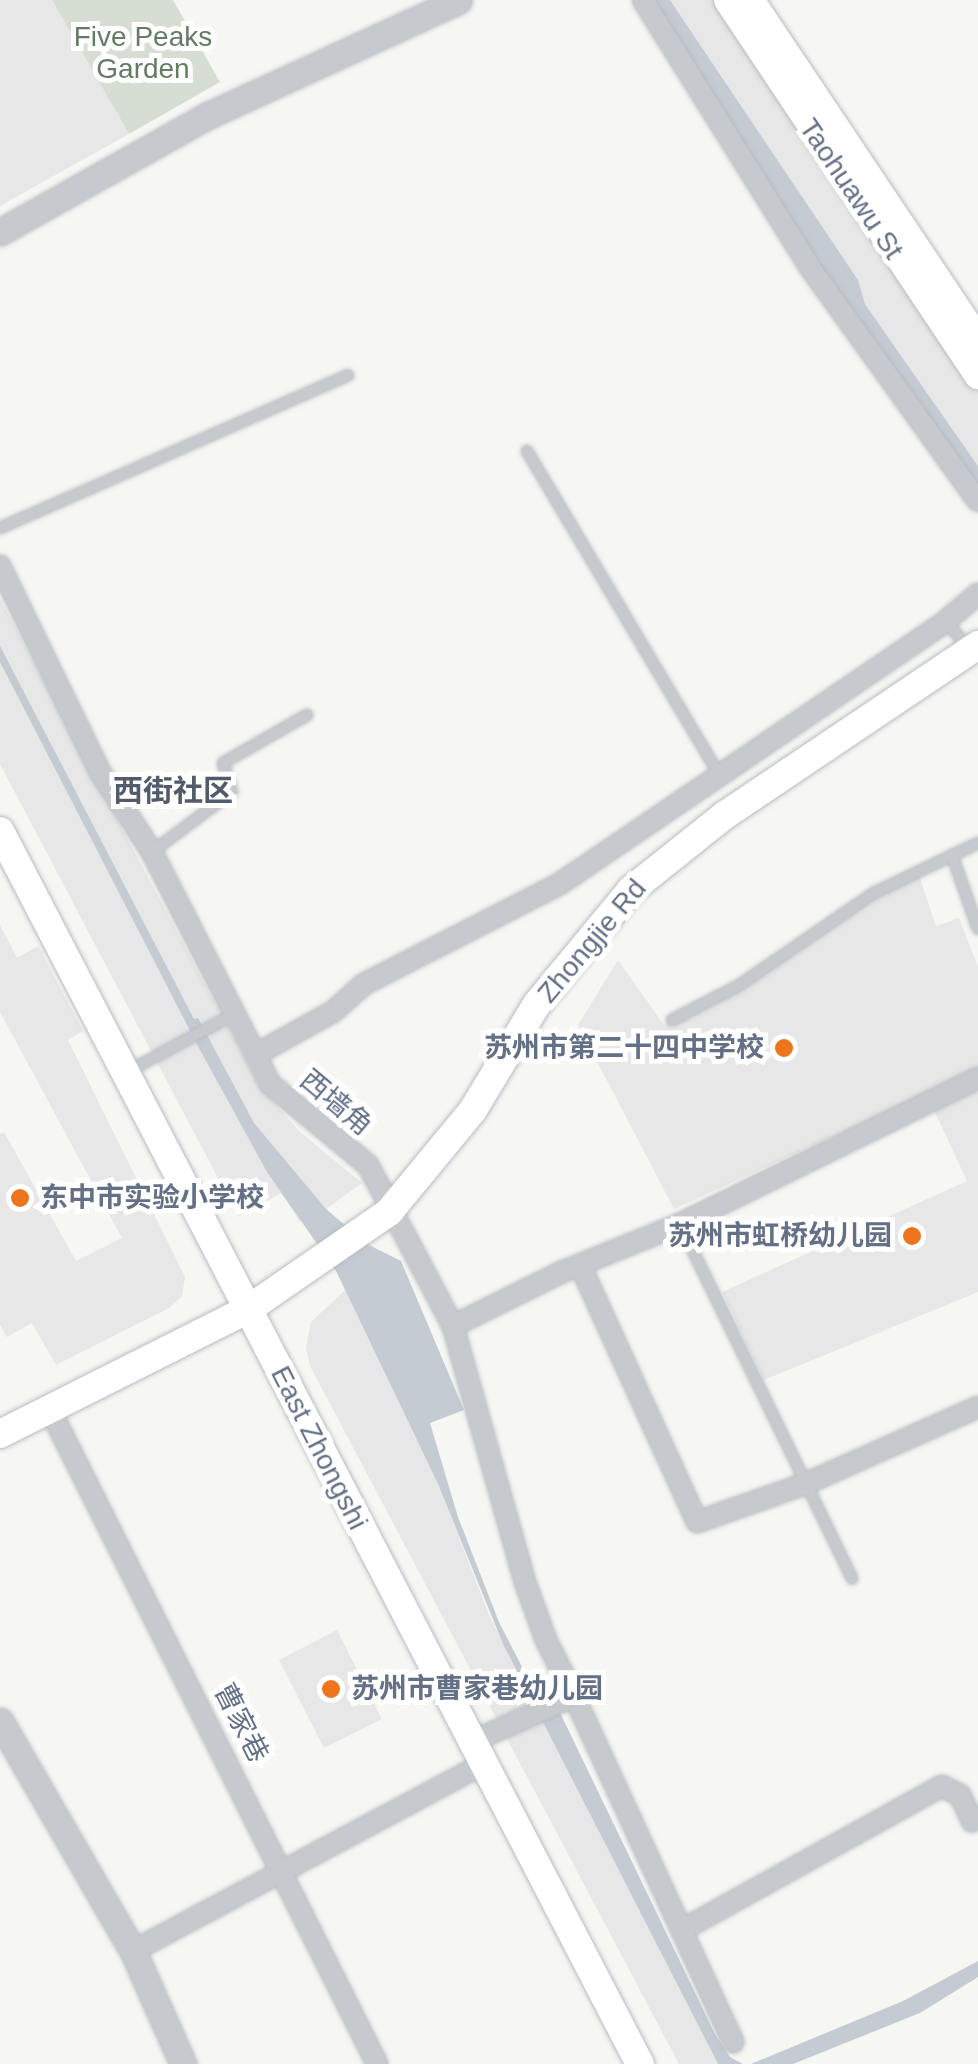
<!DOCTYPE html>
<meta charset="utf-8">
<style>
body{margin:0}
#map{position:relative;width:978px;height:2064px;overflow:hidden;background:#f6f7f3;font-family:Arial,"Noto Sans SC",sans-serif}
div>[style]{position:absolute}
.built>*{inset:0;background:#e6e7e6}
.green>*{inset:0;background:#d6ded4}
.water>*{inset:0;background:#c4cbd3}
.roads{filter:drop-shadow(0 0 2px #b8bcc2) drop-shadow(0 0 2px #b8bcc2)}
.service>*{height:10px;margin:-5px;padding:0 5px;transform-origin:5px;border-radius:5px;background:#c6c9cd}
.minor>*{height:20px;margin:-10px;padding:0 10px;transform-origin:10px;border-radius:10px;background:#c6c9cd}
.tertiary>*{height:25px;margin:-12.5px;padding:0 12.5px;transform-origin:12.5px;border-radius:12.5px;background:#c6c9cd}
.secondary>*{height:28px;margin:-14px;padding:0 14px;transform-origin:14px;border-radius:14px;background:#fff}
.dots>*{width:28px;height:28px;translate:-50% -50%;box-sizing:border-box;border:5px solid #fff;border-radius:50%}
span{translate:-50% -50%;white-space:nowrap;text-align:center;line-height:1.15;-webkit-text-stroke:10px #fff;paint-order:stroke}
.park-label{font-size:28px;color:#637c63}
.street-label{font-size:28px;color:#637086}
.poi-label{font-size:28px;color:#637086;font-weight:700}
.right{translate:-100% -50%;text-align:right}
.left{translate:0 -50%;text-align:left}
.neighbourhood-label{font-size:30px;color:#525b6a;font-weight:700}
</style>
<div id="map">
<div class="built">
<i style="clip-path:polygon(0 0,52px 0,129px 134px,0 206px)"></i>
<i style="clip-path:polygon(670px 0,716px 0,978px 391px,978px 466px,865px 304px,858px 280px)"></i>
<i style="clip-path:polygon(0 599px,258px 1084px,300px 1132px,362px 1183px,326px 1209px,300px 1222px,281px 1193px,238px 1216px,0 764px)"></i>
<i style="clip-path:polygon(917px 869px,936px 926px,959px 918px,978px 967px,978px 1070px,674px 1209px,578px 1025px,618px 960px,664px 1025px)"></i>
<i style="clip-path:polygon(0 925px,17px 958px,38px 946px,83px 1031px,68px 1040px,185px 1277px,182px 1296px,169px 1308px,56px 1365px,32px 1323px,7px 1337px,0 1325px,0 1134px,4px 1132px,76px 1261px,122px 1238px,0 1012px)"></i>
<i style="clip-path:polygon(978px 1087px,978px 1292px,764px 1380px,722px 1292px,967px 1181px,933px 1108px)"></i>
<i style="clip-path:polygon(345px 1290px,438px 1484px,490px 1617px,718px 2064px,679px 2064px,310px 1366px,306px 1348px,311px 1322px)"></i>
<i style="clip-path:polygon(337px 1630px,382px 1719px,324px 1748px,279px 1660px)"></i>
</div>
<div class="green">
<i style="clip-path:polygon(52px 0,173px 0,220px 82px,129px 134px)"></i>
</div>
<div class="water">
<i style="clip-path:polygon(651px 0,670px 0,858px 280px,865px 304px,978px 466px,978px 494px,813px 266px)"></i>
<i style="clip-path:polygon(0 646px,194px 1019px,198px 1018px,254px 1123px,326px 1209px,367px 1244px,401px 1261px,464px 1410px,430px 1423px,458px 1517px,499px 1622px,540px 1702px,552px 1696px,715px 2034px,730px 2057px,743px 2064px,718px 2064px,503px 1644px,438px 1484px,336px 1271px,267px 1172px,200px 1050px,0 662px)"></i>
<i style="clip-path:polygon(978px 1961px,978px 1977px,920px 2013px,793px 2064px,751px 2064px,903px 2001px)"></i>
</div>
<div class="roads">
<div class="service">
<i style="left:527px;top:451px;width:377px;rotate:59.3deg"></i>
<i style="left:0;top:528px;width:380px;rotate:-23.7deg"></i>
<i style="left:946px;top:621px;width:35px;rotate:51deg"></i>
<i style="left:152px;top:852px;width:100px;rotate:-36.9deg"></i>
<i style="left:232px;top:792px;width:30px;rotate:-107deg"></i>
<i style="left:223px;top:763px;width:97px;rotate:-29.7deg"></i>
<i style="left:952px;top:855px;width:78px;rotate:70.6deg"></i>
<i style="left:672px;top:1020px;width:74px;rotate:-27.3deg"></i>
<i style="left:738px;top:986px;width:165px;rotate:-34.4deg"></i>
<i style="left:874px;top:893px;width:115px;rotate:-25.7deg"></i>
<i style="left:129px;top:1071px;width:117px;rotate:-28.5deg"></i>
<i style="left:680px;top:1224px;width:394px;rotate:64.1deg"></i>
</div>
<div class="minor">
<i style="left:643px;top:0;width:314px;rotate:58deg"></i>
<i style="left:809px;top:266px;width:289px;rotate:54.3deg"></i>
<i style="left:0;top:566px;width:229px;rotate:64.1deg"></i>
<i style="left:100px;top:772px;width:95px;rotate:57deg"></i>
<i style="left:152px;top:852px;width:260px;rotate:63deg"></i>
<i style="left:270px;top:1084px;width:127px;rotate:39.6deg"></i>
<i style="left:368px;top:1165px;width:182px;rotate:62.2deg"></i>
<i style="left:453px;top:1326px;width:266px;rotate:74.3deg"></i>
<i style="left:525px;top:1582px;width:62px;rotate:70.1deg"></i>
<i style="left:546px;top:1640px;width:63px;rotate:63.4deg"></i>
<i style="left:574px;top:1696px;width:113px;rotate:155.9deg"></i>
<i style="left:255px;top:1055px;width:90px;rotate:-29.1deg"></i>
<i style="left:334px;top:1011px;width:40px;rotate:-42deg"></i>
<i style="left:364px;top:984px;width:221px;rotate:-27.1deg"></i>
<i style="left:561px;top:883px;width:466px;rotate:-34.2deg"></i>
<i style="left:946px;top:621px;width:42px;rotate:-40.2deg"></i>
<i style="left:580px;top:1265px;width:282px;rotate:65.5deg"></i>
<i style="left:697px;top:1522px;width:114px;rotate:-19.4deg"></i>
<i style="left:805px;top:1484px;width:189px;rotate:-24deg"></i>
<i style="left:453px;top:1326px;width:122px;rotate:-26.4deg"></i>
<i style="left:562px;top:1272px;width:127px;rotate:-22.1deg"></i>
<i style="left:680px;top:1224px;width:332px;rotate:-26.1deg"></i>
<i style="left:50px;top:1410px;width:731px;rotate:63.43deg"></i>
<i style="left:574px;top:1696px;width:381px;rotate:65.3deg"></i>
<i style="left:682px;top:1930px;width:297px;rotate:-29deg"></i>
<i style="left:942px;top:1786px;width:20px;rotate:27deg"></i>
<i style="left:960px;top:1795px;width:29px;rotate:65deg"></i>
<i style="left:972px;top:1821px;width:7px;rotate:-27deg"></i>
<i style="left:133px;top:1951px;width:397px;rotate:-28.1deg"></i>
</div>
<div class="tertiary">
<i style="left:0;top:232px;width:237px;rotate:-29.3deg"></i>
<i style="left:207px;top:116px;width:277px;rotate:-24.7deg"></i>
<i style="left:0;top:1721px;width:266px;rotate:60deg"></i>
<i style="left:133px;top:1951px;width:124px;rotate:66.1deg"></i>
</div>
<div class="secondary">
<i style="left:728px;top:0;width:451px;rotate:56.3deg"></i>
<i style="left:750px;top:0;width:410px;rotate:56.2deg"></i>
<i style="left:0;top:831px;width:1389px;rotate:62.57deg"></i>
<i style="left:0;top:1434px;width:276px;rotate:-26.7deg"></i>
<i style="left:247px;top:1310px;width:173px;rotate:-34.6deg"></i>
<i style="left:389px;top:1212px;width:132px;rotate:-50.5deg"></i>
<i style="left:473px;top:1110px;width:124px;rotate:-58.9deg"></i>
<i style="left:537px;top:1004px;width:148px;rotate:-50.5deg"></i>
<i style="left:631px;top:890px;width:120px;rotate:-38.6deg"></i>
<i style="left:725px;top:815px;width:305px;rotate:-33.9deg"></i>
</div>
</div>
<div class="dots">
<i style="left:784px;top:1048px;background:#ee751b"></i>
<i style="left:20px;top:1198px;background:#ee751b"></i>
<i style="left:912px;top:1236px;background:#ee751b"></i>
<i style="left:331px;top:1689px;background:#ee751b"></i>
</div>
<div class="park-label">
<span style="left:143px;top:53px">Five Peaks<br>Garden</span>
</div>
<div class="street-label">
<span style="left:851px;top:189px;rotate:56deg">Taohuawu St</span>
<span style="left:592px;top:941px;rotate:-50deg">Zhongjie Rd</span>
<span style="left:336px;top:1103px;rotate:40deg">西墙角</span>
<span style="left:319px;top:1448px;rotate:63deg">East Zhongshi</span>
<span style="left:241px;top:1723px;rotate:63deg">曹家巷</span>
</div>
<div class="poi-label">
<span class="right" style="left:764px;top:1048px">苏州市第二十四中学校</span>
<span class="left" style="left:40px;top:1198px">东中市实验小学校</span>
<span class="right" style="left:892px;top:1236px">苏州市虹桥幼儿园</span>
<span class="left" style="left:351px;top:1689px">苏州市曹家巷幼儿园</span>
</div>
<div class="neighbourhood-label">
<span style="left:173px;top:791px">西街社区</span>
</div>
</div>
